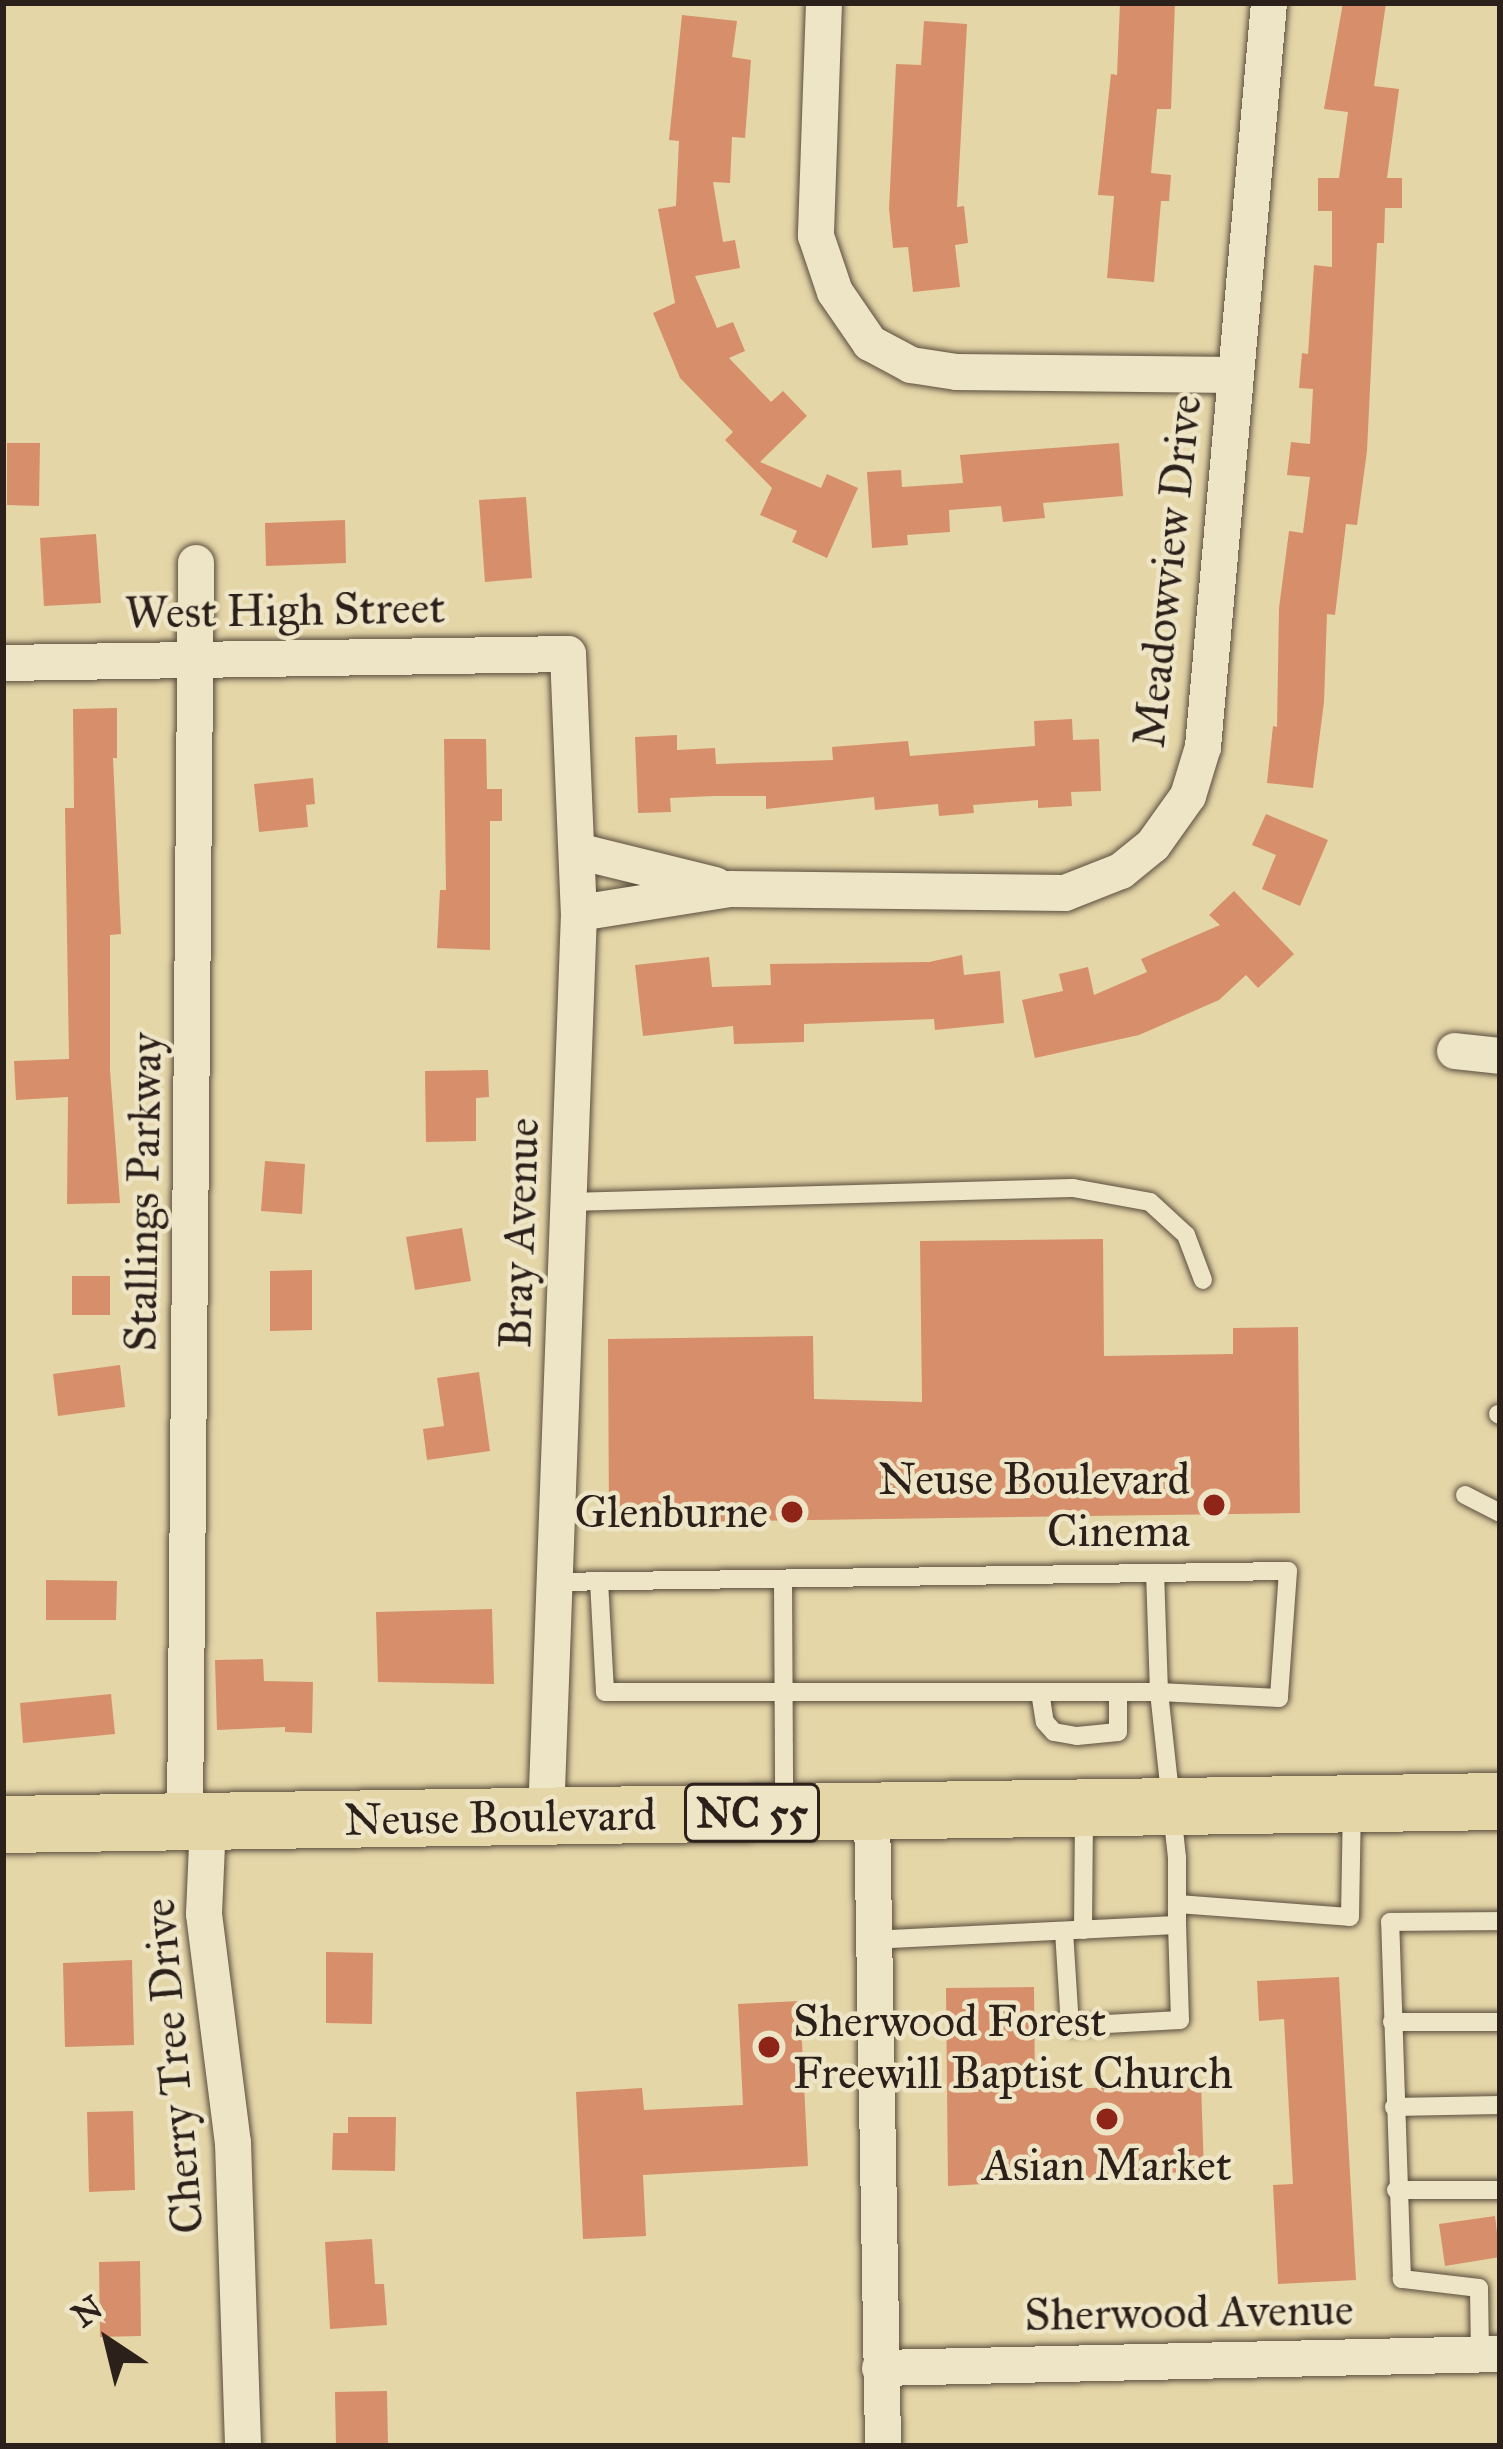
<!DOCTYPE html>
<style>
body{margin:0}
#map{position:relative;width:1503px;height:2449px;overflow:hidden;background:#e5d6a8;font-family:"IM FELL Great Primer",serif}
div>[style]{position:absolute}
.building>*{inset:0;background:#d68f6a}
.roads{filter:drop-shadow(0 0 3px #5a4e3e) drop-shadow(0 0 3px #5a4e3e)}
.lane>*{height:18px;margin:-9px;padding:0 9px;transform-origin:9px;border-radius:9px;background:#eee4c6}
.street>*{height:36px;margin:-18px;padding:0 18px;transform-origin:18px;border-radius:18px;background:#eee4c6}
.primary>*{height:57px;margin:-28.5px;padding:0 28.5px;transform-origin:28.5px;border-radius:28.5px;background:#e5d6a8}
.dots>*{width:33px;height:33px;translate:-50% -50%;box-sizing:border-box;border:6px solid #eee4c6;border-radius:50%}
span{translate:-50% -50%;white-space:nowrap;text-align:center;line-height:1.15;-webkit-text-stroke:9px #eee4c6;paint-order:stroke}
.shield-label span{padding:3px 9px;background:#eee4c6;border:3px solid;border-radius:9px;-webkit-text-stroke-width:0}
.shield-label{font-size:42px;color:#2c201b;font-weight:700}
.street-label{font-size:45px;color:#2c201b}
.poi-label{font-size:45px;color:#2c201b}
.right{translate:-100% -50%;text-align:right}
.left{translate:0 -50%;text-align:left}
.frame{position:absolute;inset:0;border:6px solid #2c201b;pointer-events:none}
.north{position:absolute;left:48px;top:2281px;width:120px;height:120px;-webkit-text-stroke:9px #eee4c6;paint-order:stroke;rotate:325deg;font-size:33px;font-weight:700;line-height:48px;text-align:center;color:#2c201b}
.north::after{content:'';display:block;margin:auto;width:42px;height:54px;background:#2c201b;clip-path:polygon(50% 0,100% 100%,50% 72%,0 100%)}
</style>
<div id="map">
<div class="building">
<i style="clip-path:polygon(1120px 3px,1175px 3px,1171px 109px,1157px 109px,1151px 173px,1171px 175px,1169px 201px,1161px 201px,1154px 282px,1107px 278px,1114px 196px,1098px 195px,1111px 74px,1117px 75px)"></i>
<i style="clip-path:polygon(1343px 3px,1386px 3px,1374px 86px,1399px 89px,1387px 178px,1402px 178px,1402px 208px,1385px 208px,1384px 243px,1377px 243px,1367px 451px,1357px 525px,1346px 524px,1335px 615px,1327px 614px,1324px 702px,1313px 788px,1267px 783px,1273px 726px,1277px 727px,1279px 608px,1289px 531px,1303px 533px,1310px 477px,1287px 475px,1291px 442px,1310px 444px,1313px 389px,1299px 388px,1302px 353px,1308px 354px,1314px 265px,1332px 267px,1332px 211px,1318px 211px,1318px 178px,1339px 178px,1348px 112px,1324px 109px)"></i>
<i style="clip-path:polygon(682px 15px,737px 21px,732px 57px,751px 60px,745px 138px,732px 137px,730px 183px,713px 182px,723px 242px,735px 240px,740px 268px,695px 276px,717px 328px,733px 322px,745px 351px,729px 358px,771px 402px,783px 391px,807px 416px,760px 462px,821px 488px,827px 474px,858px 488px,827px 558px,792px 542px,797px 531px,760px 515px,772px 488px,725px 440px,733px 432px,680px 378px,653px 313px,675px 303px,658px 209px,676px 206px,679px 141px,669px 140px)"></i>
<i style="clip-path:polygon(924px 21px,967px 24px,957px 207px,964px 206px,968px 243px,955px 245px,960px 287px,913px 292px,908px 247px,893px 248px,889px 209px,896px 64px,921px 65px)"></i>
<i style="clip-path:polygon(7px 443px,40px 443px,39px 506px,7px 505px)"></i>
<i style="clip-path:polygon(1119px 443px,1123px 496px,1043px 503px,1045px 518px,1003px 522px,1001px 506px,949px 510px,950px 532px,907px 535px,908px 545px,872px 548px,867px 472px,901px 470px,902px 487px,963px 483px,960px 455px)"></i>
<i style="clip-path:polygon(526px 497px,532px 578px,485px 582px,479px 500px)"></i>
<i style="clip-path:polygon(345px 520px,346px 563px,266px 566px,265px 523px)"></i>
<i style="clip-path:polygon(96px 534px,101px 603px,44px 606px,40px 538px)"></i>
<i style="clip-path:polygon(117px 708px,117px 758px,113px 758px,121px 934px,110px 935px,110px 1070px,120px 1203px,67px 1204px,68px 1097px,16px 1100px,14px 1061px,69px 1059px,65px 808px,74px 808px,73px 709px)"></i>
<i style="clip-path:polygon(1072px 719px,1073px 740px,1099px 739px,1101px 791px,1071px 792px,1072px 806px,1038px 808px,1038px 800px,973px 805px,974px 813px,939px 816px,938px 804px,875px 810px,874px 797px,766px 809px,766px 796px,714px 796px,670px 798px,671px 812px,638px 813px,635px 737px,677px 735px,677px 750px,715px 748px,716px 764px,833px 760px,832px 747px,908px 741px,910px 756px,1035px 746px,1034px 721px)"></i>
<i style="clip-path:polygon(444px 739px,486px 739px,487px 789px,502px 789px,502px 821px,490px 821px,490px 950px,437px 948px,440px 890px,446px 890px)"></i>
<i style="clip-path:polygon(313px 778px,315px 804px,306px 805px,308px 827px,259px 832px,254px 784px)"></i>
<i style="clip-path:polygon(1266px 814px,1328px 840px,1300px 906px,1262px 889px,1276px 855px,1252px 845px)"></i>
<i style="clip-path:polygon(1234px 891px,1294px 954px,1258px 988px,1246px 975px,1219px 1000px,1139px 1035px,1035px 1058px,1022px 1000px,1063px 991px,1059px 974px,1088px 967px,1094px 995px,1147px 972px,1141px 959px,1220px 925px,1209px 915px)"></i>
<i style="clip-path:polygon(962px 955px,964px 975px,1000px 971px,1004px 1023px,935px 1030px,934px 1019px,804px 1024px,804px 1042px,734px 1044px,733px 1026px,643px 1036px,635px 965px,709px 957px,712px 987px,771px 985px,770px 964px,929px 962px)"></i>
<i style="clip-path:polygon(488px 1070px,489px 1097px,476px 1098px,476px 1141px,426px 1142px,425px 1071px)"></i>
<i style="clip-path:polygon(265px 1161px,305px 1164px,302px 1214px,261px 1211px)"></i>
<i style="clip-path:polygon(462px 1228px,471px 1281px,415px 1290px,406px 1237px)"></i>
<i style="clip-path:polygon(1103px 1239px,1104px 1356px,1233px 1354px,1233px 1328px,1298px 1327px,1300px 1513px,609px 1523px,608px 1339px,813px 1336px,814px 1399px,922px 1402px,920px 1241px)"></i>
<i style="clip-path:polygon(312px 1270px,312px 1330px,270px 1331px,270px 1271px)"></i>
<i style="clip-path:polygon(72px 1276px,110px 1276px,110px 1315px,72px 1315px)"></i>
<i style="clip-path:polygon(120px 1365px,125px 1407px,58px 1416px,53px 1374px)"></i>
<i style="clip-path:polygon(479px 1372px,490px 1451px,427px 1460px,423px 1429px,444px 1426px,437px 1378px)"></i>
<i style="clip-path:polygon(46px 1580px,117px 1581px,116px 1620px,46px 1620px)"></i>
<i style="clip-path:polygon(492px 1609px,494px 1684px,378px 1682px,376px 1612px)"></i>
<i style="clip-path:polygon(263px 1659px,264px 1681px,313px 1682px,312px 1733px,285px 1732px,285px 1727px,217px 1730px,215px 1660px)"></i>
<i style="clip-path:polygon(111px 1694px,115px 1734px,23px 1743px,20px 1703px)"></i>
<i style="clip-path:polygon(326px 1952px,373px 1953px,372px 2024px,326px 2023px)"></i>
<i style="clip-path:polygon(132px 1960px,134px 2045px,65px 2047px,63px 1963px)"></i>
<i style="clip-path:polygon(1339px 1977px,1356px 2280px,1278px 2284px,1273px 2185px,1293px 2184px,1284px 2019px,1259px 2021px,1257px 1981px)"></i>
<i style="clip-path:polygon(1034px 1987px,1035px 2090px,1201px 2084px,1204px 2171px,948px 2186px,946px 1988px)"></i>
<i style="clip-path:polygon(800px 2001px,808px 2166px,643px 2175px,646px 2236px,583px 2239px,576px 2092px,642px 2088px,644px 2110px,743px 2105px,738px 2004px)"></i>
<i style="clip-path:polygon(133px 2111px,135px 2190px,89px 2192px,87px 2112px)"></i>
<i style="clip-path:polygon(348px 2117px,396px 2117px,395px 2171px,332px 2170px,333px 2133px,348px 2133px)"></i>
<i style="clip-path:polygon(1495px 2216px,1500px 2257px,1445px 2266px,1439px 2224px)"></i>
<i style="clip-path:polygon(372px 2239px,375px 2284px,384px 2284px,387px 2325px,330px 2329px,325px 2242px)"></i>
<i style="clip-path:polygon(140px 2261px,141px 2336px,100px 2337px,99px 2262px)"></i>
<i style="clip-path:polygon(387px 2391px,388px 2446px,336px 2446px,335px 2392px)"></i>
</div>
<div class="roads">
<div class="lane">
<i style="left:569px;top:1202px;width:504px;rotate:-1.59deg"></i>
<i style="left:1073px;top:1188px;width:78px;rotate:10.3deg"></i>
<i style="left:1150px;top:1202px;width:49px;rotate:42.5deg"></i>
<i style="left:1186px;top:1235px;width:48px;rotate:69.3deg"></i>
<i style="left:1498px;top:1414px;width:2px;rotate:27deg"></i>
<i style="left:1465px;top:1495px;width:39px;rotate:27deg"></i>
<i style="left:783px;top:1579px;width:229px;rotate:89.7deg"></i>
<i style="left:599px;top:1581px;width:111px;rotate:86.9deg"></i>
<i style="left:605px;top:1692px;width:554px"></i>
<i style="left:1159px;top:1692px;width:119px;rotate:-91.9deg"></i>
<i style="left:554px;top:1582px;width:734px;rotate:-0.86deg"></i>
<i style="left:1288px;top:1571px;width:127px;rotate:94.1deg"></i>
<i style="left:1279px;top:1698px;width:120px;rotate:-177.1deg"></i>
<i style="left:1159px;top:1692px;width:167px;rotate:83.8deg"></i>
<i style="left:1177px;top:1858px;width:67px;rotate:90deg"></i>
<i style="left:1177px;top:1925px;width:303px;rotate:177.2deg"></i>
<i style="left:1040px;top:1692px;width:30px;rotate:81deg"></i>
<i style="left:1045px;top:1722px;width:13px;rotate:48deg"></i>
<i style="left:1054px;top:1732px;width:23px;rotate:10deg"></i>
<i style="left:1077px;top:1736px;width:41px;rotate:-5.6deg"></i>
<i style="left:1118px;top:1732px;width:40px;rotate:-90deg"></i>
<i style="left:1177px;top:1904px;width:173px;rotate:4.3deg"></i>
<i style="left:1350px;top:1917px;width:110px;rotate:-89deg"></i>
<i style="left:1083px;top:1930px;width:115px;rotate:-89.5deg"></i>
<i style="left:1064px;top:1931px;width:95px;rotate:86.4deg"></i>
<i style="left:1070px;top:2026px;width:110px;rotate:-3.1deg"></i>
<i style="left:1180px;top:2020px;width:95px;rotate:-91.8deg"></i>
<i style="left:1392px;top:2022px;width:108px"></i>
<i style="left:1394px;top:2107px;width:106px;rotate:-1.1deg"></i>
<i style="left:1396px;top:2190px;width:104px"></i>
<i style="left:1480px;top:2354px;width:66px;rotate:-90.9deg"></i>
<i style="left:1479px;top:2288px;width:78px;rotate:-173.3deg"></i>
<i style="left:1402px;top:2279px;width:357px;rotate:-91.9deg"></i>
<i style="left:1390px;top:1922px;width:110px;rotate:-0.5deg"></i>
</div>
<div class="street">
<i style="left:824px;top:3px;width:233px;rotate:92deg"></i>
<i style="left:816px;top:236px;width:59px;rotate:71.3deg"></i>
<i style="left:835px;top:292px;width:62px;rotate:55.5deg"></i>
<i style="left:870px;top:343px;width:47px;rotate:28.2deg"></i>
<i style="left:911px;top:365px;width:46px;rotate:8.8deg"></i>
<i style="left:956px;top:372px;width:280px;rotate:0.6deg"></i>
<i style="left:3px;top:663px;width:565px;rotate:-0.91deg"></i>
<i style="left:568px;top:654px;width:259px;rotate:87.6deg"></i>
<i style="left:579px;top:913px;width:904px;rotate:92.09deg"></i>
<i style="left:577px;top:851px;width:142px;rotate:13.8deg"></i>
<i style="left:579px;top:913px;width:153px;rotate:-9deg"></i>
<i style="left:730px;top:889px;width:335px;rotate:0.7deg"></i>
<i style="left:1065px;top:893px;width:60px;rotate:-21.4deg"></i>
<i style="left:1121px;top:871px;width:41px;rotate:-39.1deg"></i>
<i style="left:1153px;top:845px;width:60px;rotate:-54.5deg"></i>
<i style="left:1188px;top:796px;width:51px;rotate:-73deg"></i>
<i style="left:1203px;top:747px;width:747px;rotate:-84.93deg"></i>
<i style="left:1455px;top:1051px;width:45px;rotate:6.3deg"></i>
<i style="left:872px;top:1813px;width:633px;rotate:89deg"></i>
<i style="left:185px;top:1822px;width:1259px;rotate:-89.5deg"></i>
<i style="left:208px;top:1822px;width:92px;rotate:92.5deg"></i>
<i style="left:204px;top:1914px;width:231px;rotate:82.8deg"></i>
<i style="left:233px;top:2143px;width:303px;rotate:88.1deg"></i>
<i style="left:880px;top:2368px;width:620px;rotate:-1.29deg"></i>
</div>
<div class="primary">
<i style="left:3px;top:1824px;width:1497px;rotate:-0.88deg"></i>
</div>
</div>
<div class="dots">
<i style="left:1214px;top:1505px;background:#8f2418"></i>
<i style="left:792px;top:1512px;background:#8f2418"></i>
<i style="left:769px;top:2047px;background:#8f2418"></i>
<i style="left:1107px;top:2119px;background:#8f2418"></i>
</div>
<div class="shield-label">
<span style="left:752px;top:1813px">NC 55</span>
</div>
<div class="street-label">
<span style="left:1167px;top:571px;rotate:-84deg">Meadowview Drive</span>
<span style="left:285px;top:610px;rotate:-1deg">West High Street</span>
<span style="left:143px;top:1192px;rotate:-89deg">Stallings Parkway</span>
<span style="left:519px;top:1233px;rotate:-88deg">Bray Avenue</span>
<span style="left:500px;top:1817px;rotate:-1deg">Neuse Boulevard</span>
<span style="left:173px;top:2066px;rotate:-95deg">Cherry Tree Drive</span>
<span style="left:1189px;top:2312px;rotate:-1deg">Sherwood Avenue</span>
</div>
<div class="poi-label">
<span class="right" style="left:1190px;top:1505px">Neuse Boulevard<br>Cinema</span>
<span class="right" style="left:768px;top:1512px">Glenburne</span>
<span class="left" style="left:793px;top:2047px">Sherwood Forest<br>Freewill Baptist Church</span>
<span style="left:1107px;top:2165px">Asian Market</span>
</div>
<div class="frame"></div>
<div class="north">N</div>
</div>
